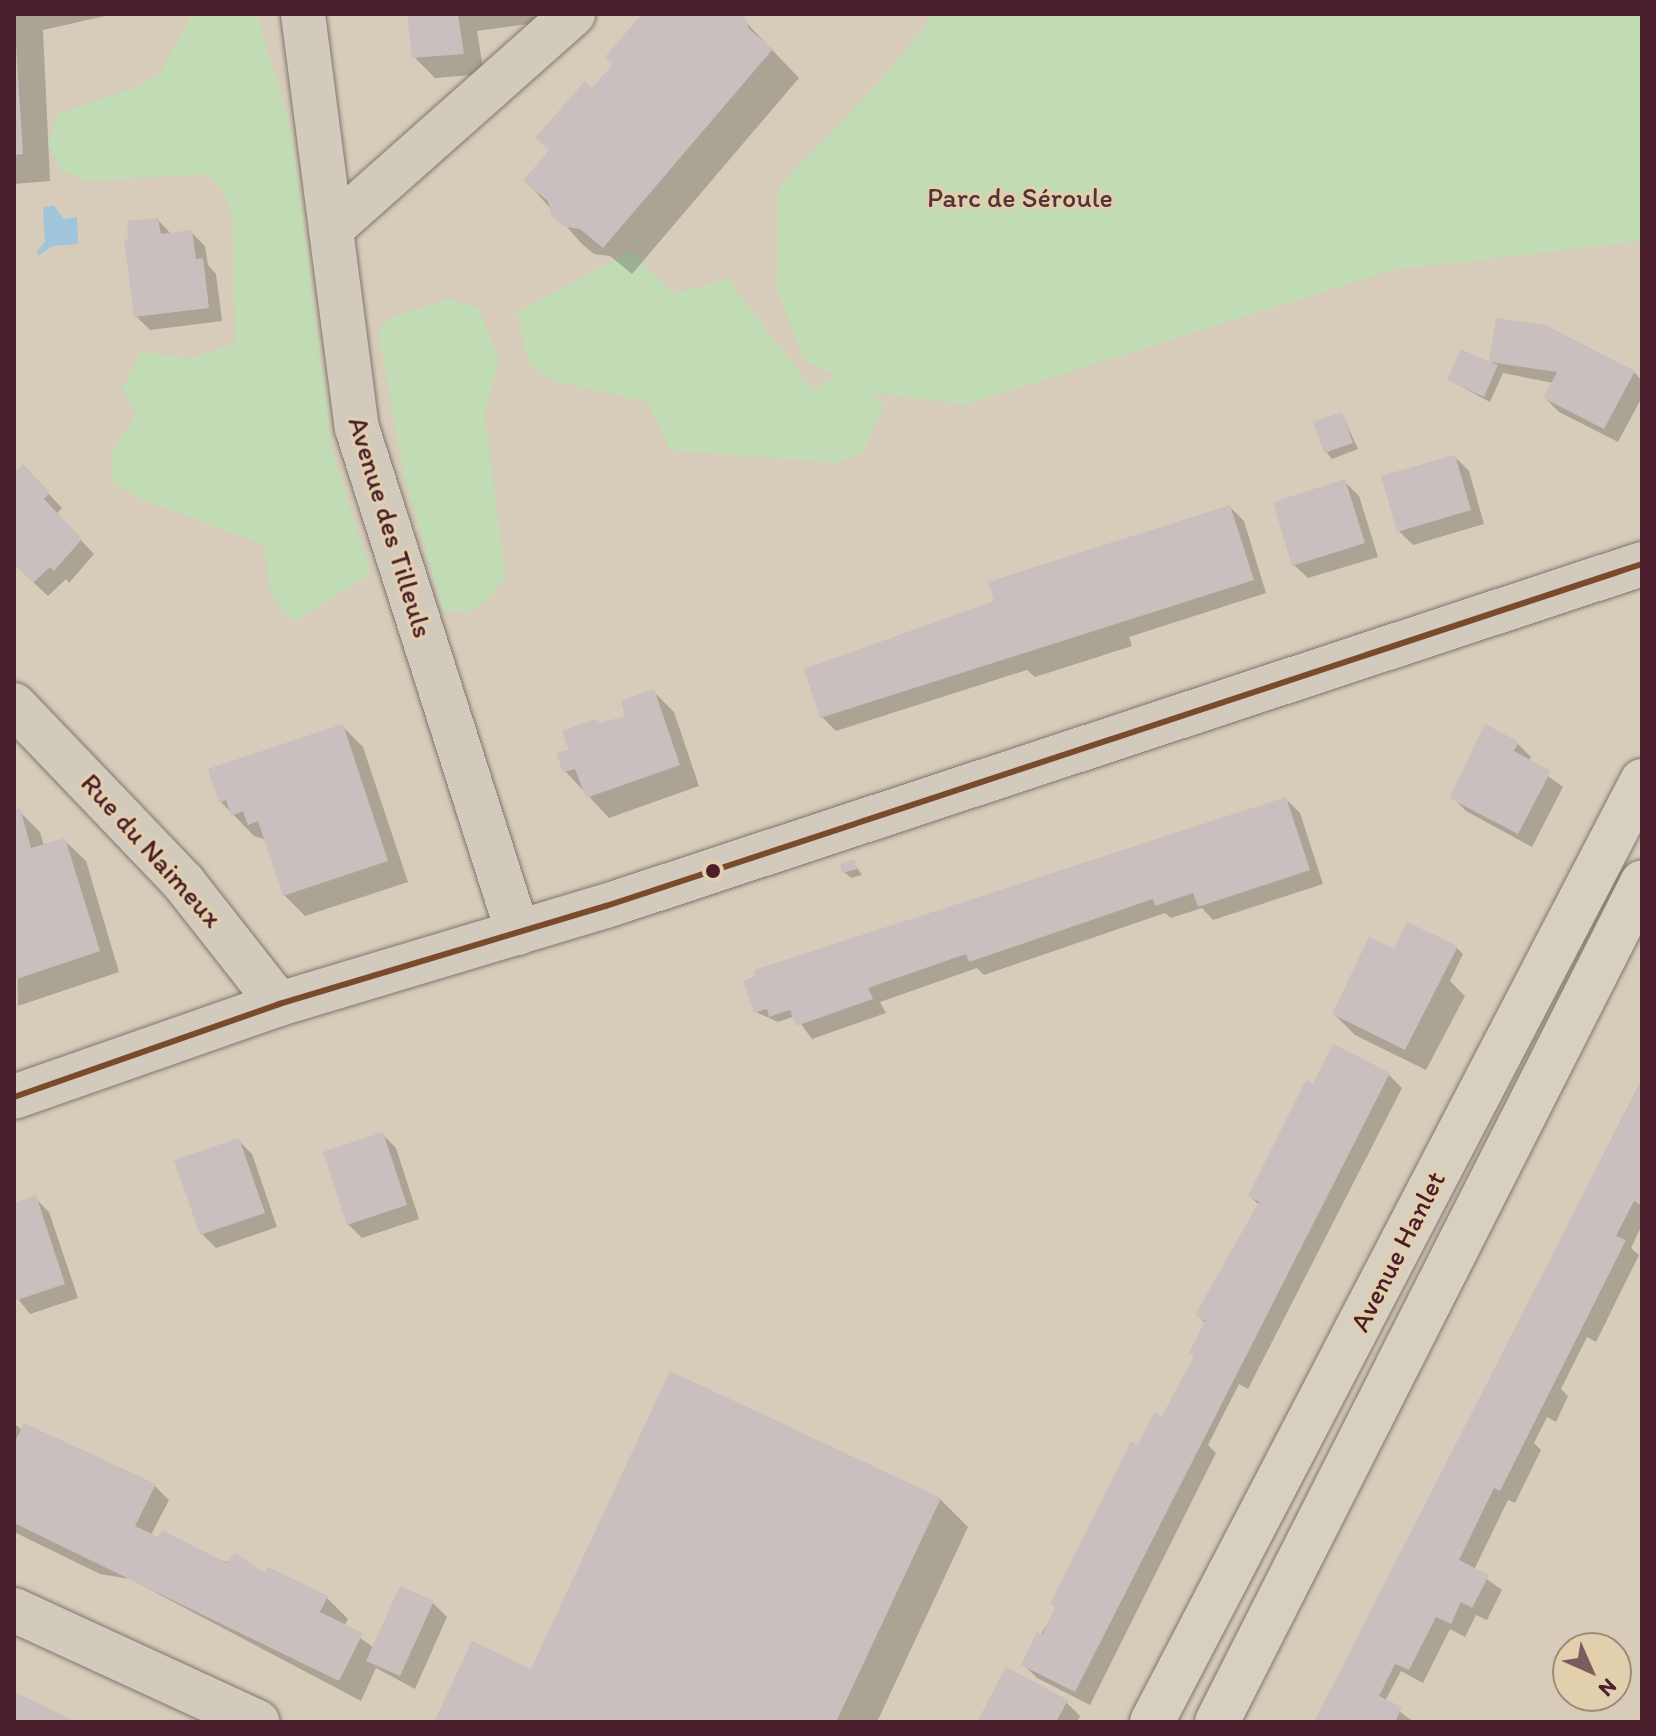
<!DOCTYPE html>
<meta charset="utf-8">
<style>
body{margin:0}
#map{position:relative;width:1656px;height:1736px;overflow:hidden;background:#d6ccb9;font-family:Itim,sans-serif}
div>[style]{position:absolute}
.green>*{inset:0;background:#c1dcb4}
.water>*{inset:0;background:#a0c4d9}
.shadow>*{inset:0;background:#0003}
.building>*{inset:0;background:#c8bfbe}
.roads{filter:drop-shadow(0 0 2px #81756e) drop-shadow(0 0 2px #81756e)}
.minor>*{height:44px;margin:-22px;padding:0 22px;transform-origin:22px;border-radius:22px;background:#d2cabd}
.highway>*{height:44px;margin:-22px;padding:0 22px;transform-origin:22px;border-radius:22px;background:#d7cfc0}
.bus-1>*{height:6px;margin:-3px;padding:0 3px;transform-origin:3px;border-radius:3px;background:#7a4b2a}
.dots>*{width:22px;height:22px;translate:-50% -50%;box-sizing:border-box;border:4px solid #e2cfad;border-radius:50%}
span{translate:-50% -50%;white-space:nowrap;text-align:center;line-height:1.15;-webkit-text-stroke:6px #e2cfad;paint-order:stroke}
.park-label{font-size:28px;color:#543338}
.street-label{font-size:28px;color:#4a1f2b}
.frame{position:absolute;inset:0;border:16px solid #4a1f2b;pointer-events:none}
.north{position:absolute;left:1552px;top:1632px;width:80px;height:80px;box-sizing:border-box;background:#e2cfad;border:2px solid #a58979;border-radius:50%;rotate:135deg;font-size:22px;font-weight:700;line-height:32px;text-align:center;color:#4a1f2b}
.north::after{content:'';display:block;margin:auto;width:28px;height:36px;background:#7b5c5d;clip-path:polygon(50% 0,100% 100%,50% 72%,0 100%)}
</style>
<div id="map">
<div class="green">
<i style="clip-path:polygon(192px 14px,257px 14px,293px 136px,333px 453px,371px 574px,294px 622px,271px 596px,264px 545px,136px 497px,112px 480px,111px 452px,136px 414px,122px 389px,141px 352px,189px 359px,235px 344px,233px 223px,224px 192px,207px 174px,87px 181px,61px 170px,48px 144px,57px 114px,139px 86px,161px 72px)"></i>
<i style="clip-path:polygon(924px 14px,1642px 14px,1642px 241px,1393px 270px,964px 405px,872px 392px,884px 404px,864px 452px,838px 463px,671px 450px,647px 402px,557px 382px,529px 364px,517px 313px,630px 251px,673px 294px,728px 279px,813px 390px,837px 376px,804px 360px,777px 290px,778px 188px,884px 77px,929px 21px)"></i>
<i style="clip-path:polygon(448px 299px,479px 308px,499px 361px,484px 413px,506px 577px,488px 599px,469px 611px,443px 611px,404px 474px,378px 330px,393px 317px)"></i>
</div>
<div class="water">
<i style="clip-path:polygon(54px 206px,64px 219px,77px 217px,78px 244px,52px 246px,39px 255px,36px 252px,45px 242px,43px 207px)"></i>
</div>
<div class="shadow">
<i style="clip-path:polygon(14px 14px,114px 14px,43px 30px,50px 181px,14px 184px)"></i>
<i style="clip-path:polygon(409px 14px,557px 14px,558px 20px,477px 31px,484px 74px,435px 78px,414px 57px)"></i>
<i style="clip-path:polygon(645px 14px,738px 14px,799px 78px,632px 274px,610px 256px,594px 254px,582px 244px,526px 181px,615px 64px)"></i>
<i style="clip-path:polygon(158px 220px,172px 235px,191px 232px,205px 246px,208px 265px,216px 274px,222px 321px,150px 330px,136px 316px)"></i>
<i style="clip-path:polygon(1497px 320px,1634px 372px,1642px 381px,1642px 397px,1618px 442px,1559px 412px,1545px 398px,1553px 383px,1503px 373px,1490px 402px,1449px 380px,1491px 364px)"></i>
<i style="clip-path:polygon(1342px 414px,1358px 449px,1332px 459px,1326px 452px)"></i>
<i style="clip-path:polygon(1455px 457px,1469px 471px,1484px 524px,1413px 545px,1399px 531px)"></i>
<i style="clip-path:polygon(23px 467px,62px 508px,56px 514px,94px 554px,69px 583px,66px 579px,48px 596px,14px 564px,14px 475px)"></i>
<i style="clip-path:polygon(1345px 482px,1359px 496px,1378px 557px,1308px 578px,1294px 565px)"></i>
<i style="clip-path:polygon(1230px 507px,1244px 521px,1266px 593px,1129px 637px,1132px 646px,1035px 677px,1027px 670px,836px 731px,822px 717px)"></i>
<i style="clip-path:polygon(653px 691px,674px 712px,699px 786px,609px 818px,565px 771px,571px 751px,600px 726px,628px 717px)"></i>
<i style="clip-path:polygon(342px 726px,363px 747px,408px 882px,305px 916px,284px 895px,266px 840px,254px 836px,221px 802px)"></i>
<i style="clip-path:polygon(1517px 743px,1531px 757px,1529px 762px,1563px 787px,1532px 847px,1466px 811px,1452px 797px)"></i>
<i style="clip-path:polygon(1286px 799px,1300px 813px,1323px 884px,1213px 920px,1202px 908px,1171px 918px,1165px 913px,984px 975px,977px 968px,880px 1002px,886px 1013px,812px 1039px,795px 1016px,778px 1022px,756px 1012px)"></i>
<i style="clip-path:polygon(19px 811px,40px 832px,44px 846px,64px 840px,86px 861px,119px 972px,18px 1006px,14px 812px)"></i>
<i style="clip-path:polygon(853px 862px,862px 875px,851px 878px,844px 872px)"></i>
<i style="clip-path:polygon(1457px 948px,1463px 954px,1450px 981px,1465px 996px,1426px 1070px,1355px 1035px,1334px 1014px,1402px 955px)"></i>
<i style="clip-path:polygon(1388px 1074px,1402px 1088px,1248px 1389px,1239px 1384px,1208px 1445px,1216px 1453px,1090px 1705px,1037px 1678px,1023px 1664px,1057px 1608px,1052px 1603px,1139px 1448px,1171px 1424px,1206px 1324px,1197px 1315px,1259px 1205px,1250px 1196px,1314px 1087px)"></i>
<i style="clip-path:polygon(1642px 1079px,1642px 1225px,1631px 1248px,1639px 1255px,1596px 1342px,1587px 1337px,1561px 1389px,1568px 1396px,1556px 1422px,1547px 1417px,1534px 1443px,1541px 1450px,1515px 1503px,1508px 1500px,1474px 1570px,1502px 1590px,1487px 1620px,1476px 1615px,1465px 1637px,1450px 1629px,1423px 1683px,1401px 1671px,1385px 1701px,1414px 1722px,1317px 1722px)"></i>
<i style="clip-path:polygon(382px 1134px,396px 1148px,419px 1219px,362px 1238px,348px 1224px)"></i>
<i style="clip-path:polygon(238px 1140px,252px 1154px,277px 1227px,216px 1248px,202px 1234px)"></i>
<i style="clip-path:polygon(35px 1198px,49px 1212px,78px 1298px,30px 1314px,14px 1294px,14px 1205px)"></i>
<i style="clip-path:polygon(14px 1423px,23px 1431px,155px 1486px,169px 1500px,151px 1535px,327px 1598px,348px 1619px,344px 1626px,374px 1648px,401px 1588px,433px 1603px,447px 1617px,415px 1689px,376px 1668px,361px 1701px,130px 1579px,100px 1574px,14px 1532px)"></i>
<i style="clip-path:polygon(940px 1499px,968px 1527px,877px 1722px,436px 1722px,532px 1671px)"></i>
<i style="clip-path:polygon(1066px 1702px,1080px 1716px,1077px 1722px,979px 1722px)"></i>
</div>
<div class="building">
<i style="clip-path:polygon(14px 14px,23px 154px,14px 155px)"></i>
<i style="clip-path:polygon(407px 14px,458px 14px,464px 54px,412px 58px)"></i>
<i style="clip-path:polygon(642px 14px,744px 14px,749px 29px,773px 49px,603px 248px,580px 229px,565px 227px,552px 217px,548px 201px,523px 181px,549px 150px,535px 138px,585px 81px,592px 88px,613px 64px,605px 57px)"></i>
<i style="clip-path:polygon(158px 218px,161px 234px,192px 230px,196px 259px,203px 258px,209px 308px,134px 317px,124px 239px,128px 239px,127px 221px)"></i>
<i style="clip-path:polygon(1496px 318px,1545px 325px,1635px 371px,1604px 429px,1543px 398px,1557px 372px,1489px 362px,1498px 365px,1484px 397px,1447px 380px,1461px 349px,1489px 362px)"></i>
<i style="clip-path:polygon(1342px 412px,1353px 443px,1324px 453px,1313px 422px)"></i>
<i style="clip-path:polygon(1455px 455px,1471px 510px,1397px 532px,1381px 476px)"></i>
<i style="clip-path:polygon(23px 464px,50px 493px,44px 499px,82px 539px,54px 571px,50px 567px,33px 583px,14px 564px,14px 473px)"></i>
<i style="clip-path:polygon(1345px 479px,1365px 543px,1292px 566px,1273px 502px)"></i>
<i style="clip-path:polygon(1230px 505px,1254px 580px,820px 718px,804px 669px,994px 601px,988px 582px)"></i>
<i style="clip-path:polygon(654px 689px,680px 765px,586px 798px,575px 769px,563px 772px,556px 753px,569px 750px,562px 731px,595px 719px,601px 723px,625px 716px,621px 701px)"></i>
<i style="clip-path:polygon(343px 724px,388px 861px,283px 896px,258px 821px,248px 825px,243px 811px,231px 816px,226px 800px,219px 803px,208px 769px)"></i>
<i style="clip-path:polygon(1485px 724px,1519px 742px,1514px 751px,1551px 771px,1518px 834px,1449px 798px)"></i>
<i style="clip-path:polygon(1286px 797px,1310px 870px,1198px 907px,1193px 893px,1155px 906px,1153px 899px,969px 962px,966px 954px,868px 988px,873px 999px,796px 1026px,790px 1010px,769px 1017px,767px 1009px,754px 1013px,743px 981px,755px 976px,754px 970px)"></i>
<i style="clip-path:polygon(20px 808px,31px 848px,65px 838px,100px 951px,14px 980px,14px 810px)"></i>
<i style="clip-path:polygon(854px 859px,857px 869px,842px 873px,840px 864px)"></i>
<i style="clip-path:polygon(1407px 922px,1458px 946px,1405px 1050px,1332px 1014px,1369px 937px,1394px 949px)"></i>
<i style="clip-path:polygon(1333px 1044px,1390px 1073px,1075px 1692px,1021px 1665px,1037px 1632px,1042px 1635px,1056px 1606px,1050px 1603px,1131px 1441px,1138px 1445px,1154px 1413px,1162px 1416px,1194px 1356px,1189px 1353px,1205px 1321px,1195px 1315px,1259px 1202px,1248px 1196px,1306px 1080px,1313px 1084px)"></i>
<i style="clip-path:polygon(1642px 1079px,1642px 1206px,1634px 1201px,1616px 1236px,1626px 1240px,1500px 1491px,1494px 1488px,1459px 1560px,1489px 1575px,1472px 1608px,1461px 1602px,1451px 1624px,1436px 1617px,1409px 1670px,1395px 1664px,1379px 1696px,1402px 1707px,1395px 1722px,1314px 1722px)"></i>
<i style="clip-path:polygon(383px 1132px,407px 1205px,347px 1225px,323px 1152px)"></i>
<i style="clip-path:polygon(239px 1138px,265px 1213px,200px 1235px,174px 1160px)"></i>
<i style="clip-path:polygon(36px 1195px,65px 1284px,14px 1301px,14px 1203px)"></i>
<i style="clip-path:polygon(670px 1371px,941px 1498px,836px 1722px,434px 1722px,472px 1641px,531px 1669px)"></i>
<i style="clip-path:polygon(24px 1423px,156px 1484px,135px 1526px,158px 1537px,162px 1530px,227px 1563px,235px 1553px,265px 1573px,268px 1567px,328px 1596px,320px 1612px,363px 1633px,339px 1681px,14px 1523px,14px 1444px)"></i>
<i style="clip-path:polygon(400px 1586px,434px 1601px,400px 1676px,366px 1661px)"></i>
<i style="clip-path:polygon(1006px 1667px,1068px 1700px,1056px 1722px,977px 1722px)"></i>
<i style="clip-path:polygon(14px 1692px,38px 1703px,76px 1722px,14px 1722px)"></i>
</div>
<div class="roads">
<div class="minor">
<i style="left:303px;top:14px;width:418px;rotate:82.6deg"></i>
<i style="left:357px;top:428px;width:530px;rotate:72.32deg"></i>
<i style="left:331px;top:229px;width:324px;rotate:-41.6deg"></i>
<i style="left:14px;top:705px;width:245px;rotate:46.3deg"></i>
<i style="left:183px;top:882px;width:155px;rotate:51.8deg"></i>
<i style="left:14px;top:1097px;width:281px;rotate:-19.3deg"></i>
<i style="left:279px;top:1004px;width:341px;rotate:-16.7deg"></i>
<i style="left:606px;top:906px;width:1091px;rotate:-18.27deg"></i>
<i style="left:14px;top:1610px;width:268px;rotate:24.7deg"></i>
</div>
<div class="highway">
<i style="left:1152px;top:1722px;width:1061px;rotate:-62.49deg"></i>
<i style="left:1217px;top:1722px;width:941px;rotate:-63.14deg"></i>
</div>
</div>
<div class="bus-1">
<i style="left:14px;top:1097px;width:281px;rotate:-19.3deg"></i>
<i style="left:279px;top:1004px;width:341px;rotate:-16.7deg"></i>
<i style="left:606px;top:906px;width:1091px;rotate:-18.27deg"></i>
</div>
<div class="dots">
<i style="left:713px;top:871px;background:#4a1f2b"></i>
</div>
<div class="park-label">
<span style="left:1020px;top:197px">Parc de Séroule</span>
</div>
<div class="street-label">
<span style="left:391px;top:527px;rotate:73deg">Avenue des Tilleuls</span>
<span style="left:152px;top:850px;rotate:48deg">Rue du Naimeux</span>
<span style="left:1397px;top:1251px;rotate:-63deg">Avenue Hanlet</span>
</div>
<div class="frame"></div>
<div class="north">N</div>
</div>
